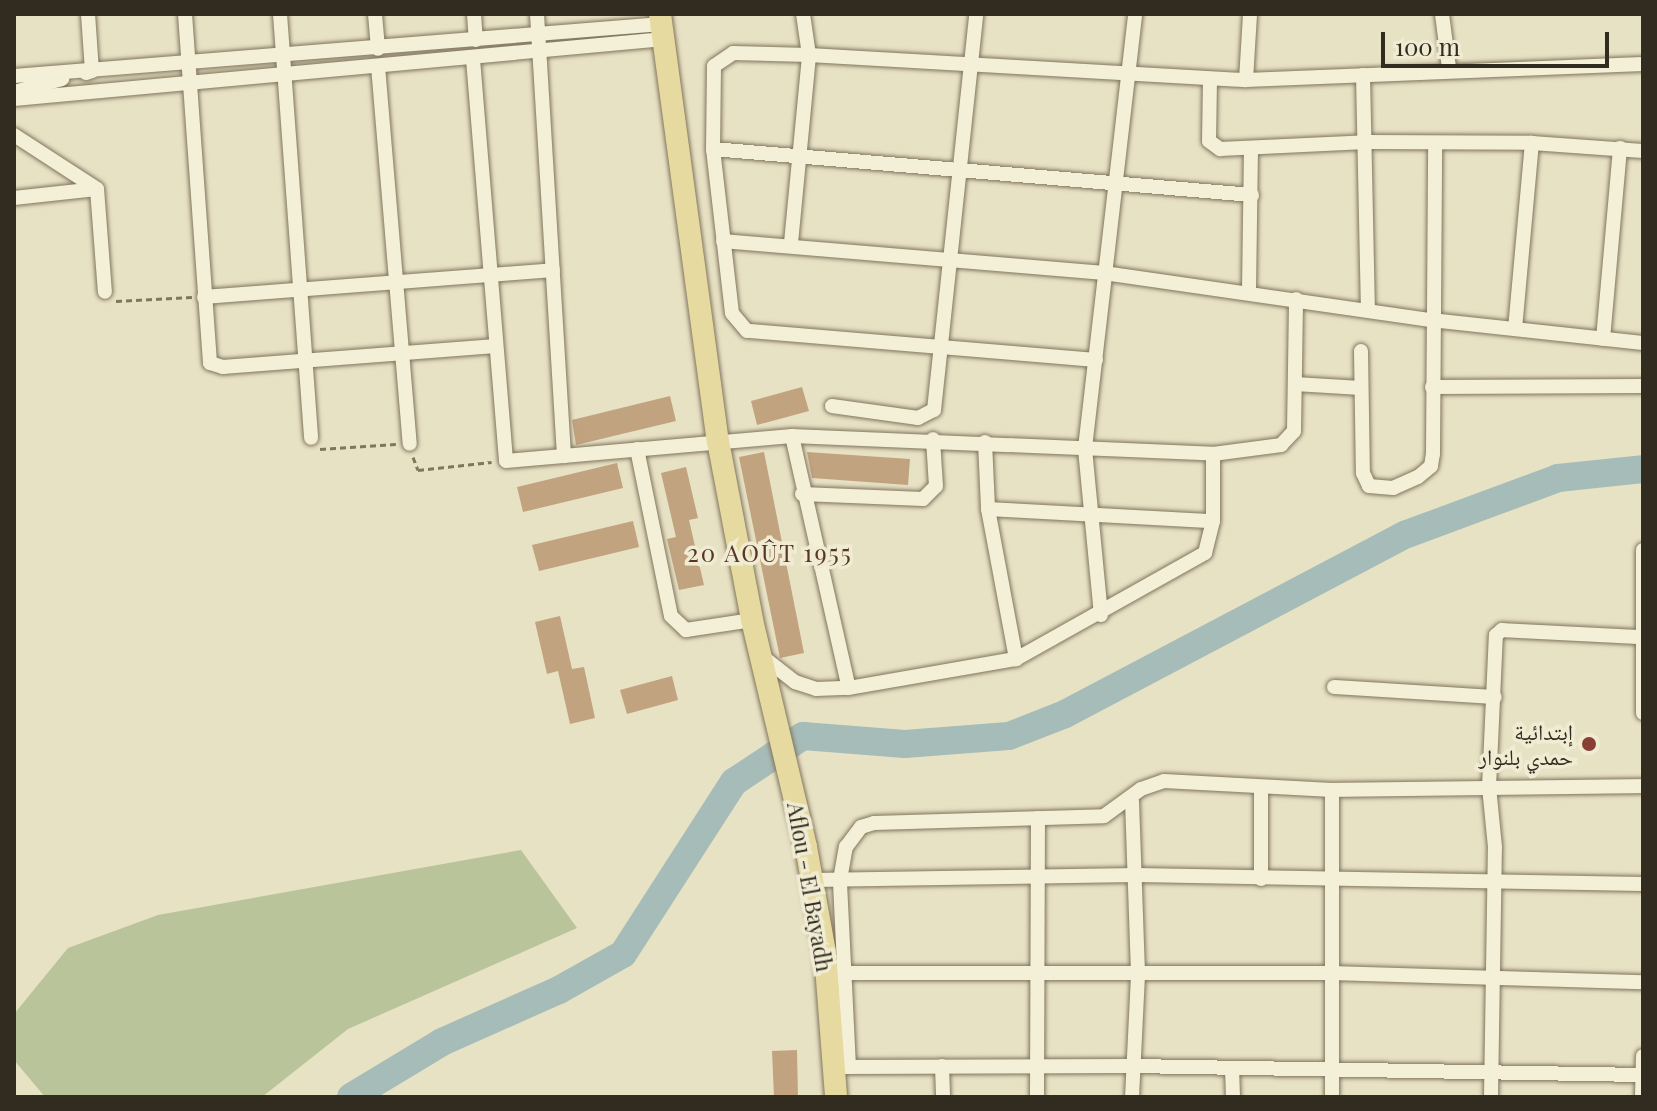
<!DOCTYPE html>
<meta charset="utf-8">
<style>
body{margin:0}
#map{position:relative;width:1657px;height:1111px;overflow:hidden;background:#e8e2c5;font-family:"Playfair Display","Noto Naskh Arabic",serif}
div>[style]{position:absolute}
.green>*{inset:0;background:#bac49a}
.river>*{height:28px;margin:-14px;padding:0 14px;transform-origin:14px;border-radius:14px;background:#a6bcb8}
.building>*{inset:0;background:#c1a37f}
.path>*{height:3px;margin-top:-1.5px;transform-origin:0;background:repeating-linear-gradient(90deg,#80755d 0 6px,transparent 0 10px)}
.roads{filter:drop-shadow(0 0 2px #80755d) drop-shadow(0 0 2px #80755d)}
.street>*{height:14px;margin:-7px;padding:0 7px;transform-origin:7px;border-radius:7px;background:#f4efd7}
.primary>*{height:22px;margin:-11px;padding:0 11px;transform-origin:11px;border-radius:11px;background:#e6daa1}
.dots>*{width:22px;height:22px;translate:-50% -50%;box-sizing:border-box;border:4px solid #f0ecd3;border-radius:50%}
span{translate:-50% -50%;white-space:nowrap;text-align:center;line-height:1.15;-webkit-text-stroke:7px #f0ecd3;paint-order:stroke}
.poi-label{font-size:22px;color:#322b1f}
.right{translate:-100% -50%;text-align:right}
.street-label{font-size:22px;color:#322b1f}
.neighbourhood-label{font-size:24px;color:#593624;letter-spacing:2px}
.frame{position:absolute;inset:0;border:16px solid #322b1f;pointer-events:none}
.scale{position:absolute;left:1381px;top:32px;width:228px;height:36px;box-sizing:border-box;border:4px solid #322b1f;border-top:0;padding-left:10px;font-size:24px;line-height:28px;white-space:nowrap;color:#322b1f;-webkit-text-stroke:6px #f0ecd3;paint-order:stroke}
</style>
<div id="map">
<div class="green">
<i style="clip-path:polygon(521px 850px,577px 928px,348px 1029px,262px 1097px,45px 1097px,14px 1060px,14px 1014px,68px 948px,158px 915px)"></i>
</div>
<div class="river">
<i style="left:351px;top:1097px;width:106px;rotate:-31.1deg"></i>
<i style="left:442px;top:1042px;width:128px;rotate:-24deg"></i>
<i style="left:559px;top:990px;width:73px;rotate:-29.4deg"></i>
<i style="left:623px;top:954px;width:205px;rotate:-57.2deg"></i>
<i style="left:734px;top:782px;width:83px;rotate:-33.7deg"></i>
<i style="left:803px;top:736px;width:102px;rotate:4.5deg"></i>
<i style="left:905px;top:744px;width:104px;rotate:-4.4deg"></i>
<i style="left:1009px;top:736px;width:60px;rotate:-21.4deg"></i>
<i style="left:1065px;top:714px;width:386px;rotate:-27.8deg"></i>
<i style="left:1407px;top:534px;width:161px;rotate:-20.3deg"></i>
<i style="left:1558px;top:478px;width:85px;rotate:-6deg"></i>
</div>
<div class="building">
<i style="clip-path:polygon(802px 387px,809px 411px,757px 425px,751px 401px)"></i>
<i style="clip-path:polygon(670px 396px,676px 421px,576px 445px,572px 420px)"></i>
<i style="clip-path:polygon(764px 452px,804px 653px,780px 658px,739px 457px)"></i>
<i style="clip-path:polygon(807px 452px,910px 459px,908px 485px,812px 478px)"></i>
<i style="clip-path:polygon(617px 463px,623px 488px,523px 512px,517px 487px)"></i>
<i style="clip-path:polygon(686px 467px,698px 518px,689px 520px,704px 585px,679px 590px,667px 539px,676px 537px,661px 473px)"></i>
<i style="clip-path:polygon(633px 521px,639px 547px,539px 571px,532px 545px)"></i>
<i style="clip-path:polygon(560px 616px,572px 669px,584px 667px,595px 718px,570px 724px,558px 671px,547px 674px,535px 622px)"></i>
<i style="clip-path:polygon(672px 676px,678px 700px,627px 714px,620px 690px)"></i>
<i style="clip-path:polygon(797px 1050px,798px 1097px,774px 1097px,772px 1051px)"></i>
</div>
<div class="path">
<i style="left:116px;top:301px;width:76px;rotate:-3deg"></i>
<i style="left:320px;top:449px;width:76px;rotate:-3.8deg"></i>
<i style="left:413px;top:457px;width:14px;rotate:69deg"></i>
<i style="left:418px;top:470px;width:74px;rotate:-6.2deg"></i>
</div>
<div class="roads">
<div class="street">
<i style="left:185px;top:14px;width:350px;rotate:85.9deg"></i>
<i style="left:210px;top:363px;width:14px;rotate:17deg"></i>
<i style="left:223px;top:367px;width:273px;rotate:-4.4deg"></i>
<i style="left:280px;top:14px;width:425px;rotate:85.8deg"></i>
<i style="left:375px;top:14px;width:35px;rotate:85deg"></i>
<i style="left:474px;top:14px;width:26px;rotate:86deg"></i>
<i style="left:537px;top:14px;width:443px;rotate:86.5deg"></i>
<i style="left:1442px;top:14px;width:54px;rotate:82.6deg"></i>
<i style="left:473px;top:59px;width:403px;rotate:85.3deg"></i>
<i style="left:506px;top:461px;width:287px;rotate:-5deg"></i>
<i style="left:792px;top:436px;width:421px;rotate:2.4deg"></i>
<i style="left:1213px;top:454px;width:69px;rotate:-7.5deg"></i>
<i style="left:1281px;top:445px;width:19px;rotate:-47deg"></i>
<i style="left:1294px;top:431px;width:132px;rotate:-89.1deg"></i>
<i style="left:378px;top:66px;width:379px;rotate:85.2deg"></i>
<i style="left:86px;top:73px;width:6px;rotate:-18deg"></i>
<i style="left:92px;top:71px;width:57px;rotate:-94deg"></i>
<i style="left:1363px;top:75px;width:235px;rotate:88.8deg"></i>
<i style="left:14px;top:76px;width:650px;rotate:-4.59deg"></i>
<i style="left:1210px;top:79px;width:62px;rotate:90.9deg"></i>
<i style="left:1209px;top:141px;width:14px;rotate:36deg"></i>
<i style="left:1220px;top:149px;width:146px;rotate:-2.7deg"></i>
<i style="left:1366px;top:142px;width:166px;rotate:0.3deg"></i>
<i style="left:1532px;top:143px;width:111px;rotate:4.1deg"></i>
<i style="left:1246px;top:80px;width:66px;rotate:-86.5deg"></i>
<i style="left:14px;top:92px;width:50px;rotate:-15.2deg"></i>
<i style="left:14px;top:99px;width:653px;rotate:-5.27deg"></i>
<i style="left:14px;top:135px;width:99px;rotate:33deg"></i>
<i style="left:97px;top:189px;width:103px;rotate:85.6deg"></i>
<i style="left:713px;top:149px;width:541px;rotate:4.88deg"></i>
<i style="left:14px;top:198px;width:83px;rotate:-6.2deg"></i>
<i style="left:723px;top:241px;width:382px;rotate:4.8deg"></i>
<i style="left:1104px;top:273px;width:330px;rotate:8.2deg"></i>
<i style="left:1431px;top:320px;width:213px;rotate:6.2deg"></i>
<i style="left:791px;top:243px;width:189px;rotate:-84.5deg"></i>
<i style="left:809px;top:55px;width:41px;rotate:-98.3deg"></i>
<i style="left:1249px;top:291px;width:142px;rotate:-89.2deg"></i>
<i style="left:204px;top:297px;width:350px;rotate:-4.4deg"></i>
<i style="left:1515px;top:329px;width:187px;rotate:-84.8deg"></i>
<i style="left:1603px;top:339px;width:192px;rotate:-84.9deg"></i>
<i style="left:1361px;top:351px;width:122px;rotate:89.1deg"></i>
<i style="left:1363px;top:473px;width:14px;rotate:65deg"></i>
<i style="left:1369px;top:486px;width:24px;rotate:5deg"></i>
<i style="left:1393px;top:488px;width:27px;rotate:-24deg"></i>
<i style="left:1418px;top:477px;width:17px;rotate:-40deg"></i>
<i style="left:1431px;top:466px;width:12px;rotate:-81deg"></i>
<i style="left:1433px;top:454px;width:311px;rotate:-89.6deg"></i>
<i style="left:1096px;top:360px;width:350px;rotate:-175.2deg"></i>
<i style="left:747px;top:331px;width:23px;rotate:-130deg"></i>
<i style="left:732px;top:313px;width:165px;rotate:-96.6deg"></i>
<i style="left:713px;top:149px;width:83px;rotate:-89.3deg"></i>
<i style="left:714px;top:66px;width:23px;rotate:-34deg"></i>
<i style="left:733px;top:53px;width:76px;rotate:1.5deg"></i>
<i style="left:809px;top:55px;width:438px;rotate:3.3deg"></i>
<i style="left:1246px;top:80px;width:397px;rotate:-2.3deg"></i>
<i style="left:1295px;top:384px;width:66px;rotate:3.5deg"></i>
<i style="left:1432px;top:387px;width:211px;rotate:-0.3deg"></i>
<i style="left:832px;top:406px;width:87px;rotate:7.9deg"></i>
<i style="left:918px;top:418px;width:18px;rotate:-27deg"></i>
<i style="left:934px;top:410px;width:398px;rotate:-83.9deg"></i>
<i style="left:792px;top:436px;width:258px;rotate:77.3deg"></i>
<i style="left:985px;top:442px;width:67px;rotate:87.4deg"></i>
<i style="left:988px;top:509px;width:225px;rotate:3.1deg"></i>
<i style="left:637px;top:449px;width:170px;rotate:78.5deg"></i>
<i style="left:671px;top:616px;width:21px;rotate:43deg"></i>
<i style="left:686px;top:630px;width:67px;rotate:-8.6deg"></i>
<i style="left:802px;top:494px;width:121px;rotate:2.4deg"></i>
<i style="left:923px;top:499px;width:18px;rotate:-45deg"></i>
<i style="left:936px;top:486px;width:47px;rotate:-93.7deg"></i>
<i style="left:988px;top:509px;width:153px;rotate:79.4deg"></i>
<i style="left:1643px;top:550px;width:163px;rotate:90deg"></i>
<i style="left:1101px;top:615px;width:168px;rotate:-95.5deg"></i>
<i style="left:1085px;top:448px;width:437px;rotate:-83.4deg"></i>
<i style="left:763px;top:657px;width:41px;rotate:38deg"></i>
<i style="left:795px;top:682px;width:22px;rotate:18deg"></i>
<i style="left:816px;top:689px;width:33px;rotate:-2deg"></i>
<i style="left:849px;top:688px;width:169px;rotate:-9.9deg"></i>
<i style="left:1016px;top:659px;width:217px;rotate:-29.3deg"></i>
<i style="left:1205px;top:553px;width:33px;rotate:-76deg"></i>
<i style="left:1213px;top:521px;width:67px;rotate:-90deg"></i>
<i style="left:1334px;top:687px;width:161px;rotate:3.6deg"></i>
<i style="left:1332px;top:790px;width:307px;rotate:90deg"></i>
<i style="left:1132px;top:801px;width:174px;rotate:88deg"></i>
<i style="left:1138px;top:975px;width:122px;rotate:92.8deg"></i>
<i style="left:1261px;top:879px;width:92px;rotate:-90deg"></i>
<i style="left:812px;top:880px;width:325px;rotate:-0.9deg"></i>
<i style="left:1137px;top:875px;width:506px;rotate:1.02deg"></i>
<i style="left:836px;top:973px;width:496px"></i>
<i style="left:1332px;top:973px;width:311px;rotate:1.7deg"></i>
<i style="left:942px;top:1066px;width:31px;rotate:88deg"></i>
<i style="left:843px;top:1067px;width:289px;rotate:-0.2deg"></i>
<i style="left:1132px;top:1066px;width:510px;rotate:1.01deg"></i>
<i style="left:849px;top:1067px;width:187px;rotate:-92.8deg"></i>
<i style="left:840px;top:880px;width:34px;rotate:-80deg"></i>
<i style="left:846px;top:847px;width:25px;rotate:-53deg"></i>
<i style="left:861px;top:827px;width:14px;rotate:-17deg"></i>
<i style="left:874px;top:823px;width:230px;rotate:-1.7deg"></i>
<i style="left:1104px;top:816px;width:46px;rotate:-36.1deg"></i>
<i style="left:1141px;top:789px;width:24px;rotate:-19deg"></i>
<i style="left:1164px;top:781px;width:168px;rotate:3.1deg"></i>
<i style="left:1332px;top:790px;width:311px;rotate:-0.7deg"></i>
<i style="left:1232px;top:1068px;width:29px;rotate:88deg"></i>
<i style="left:1037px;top:1097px;width:279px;rotate:-89.8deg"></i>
<i style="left:1491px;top:1097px;width:250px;rotate:-89.1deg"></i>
<i style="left:1495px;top:847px;width:60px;rotate:-95.7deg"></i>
<i style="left:1489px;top:787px;width:152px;rotate:-87.4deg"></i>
<i style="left:1496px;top:635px;width:8px;rotate:-40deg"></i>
<i style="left:1502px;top:630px;width:139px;rotate:2.9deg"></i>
<i style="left:1642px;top:1097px;width:41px;rotate:-88.6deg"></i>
</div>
<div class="primary">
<i style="left:660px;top:14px;width:431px;rotate:82.3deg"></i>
<i style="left:718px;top:441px;width:182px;rotate:79.2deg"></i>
<i style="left:752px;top:620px;width:233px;rotate:76.6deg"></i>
<i style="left:806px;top:847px;width:108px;rotate:79.8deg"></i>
<i style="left:825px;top:953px;width:144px;rotate:85.6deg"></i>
</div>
</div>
<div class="dots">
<i style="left:1589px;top:744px;background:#883f35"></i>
</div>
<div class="poi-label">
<span class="right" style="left:1573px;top:744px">إبتدائية<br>حمدي بلنوار</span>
</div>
<div class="street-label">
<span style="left:810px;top:887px;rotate:80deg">Aflou - El Bayadh</span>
</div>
<div class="neighbourhood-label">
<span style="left:770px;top:553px">20 AOÛT 1955</span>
</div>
<div class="frame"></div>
<div class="scale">100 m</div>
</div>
